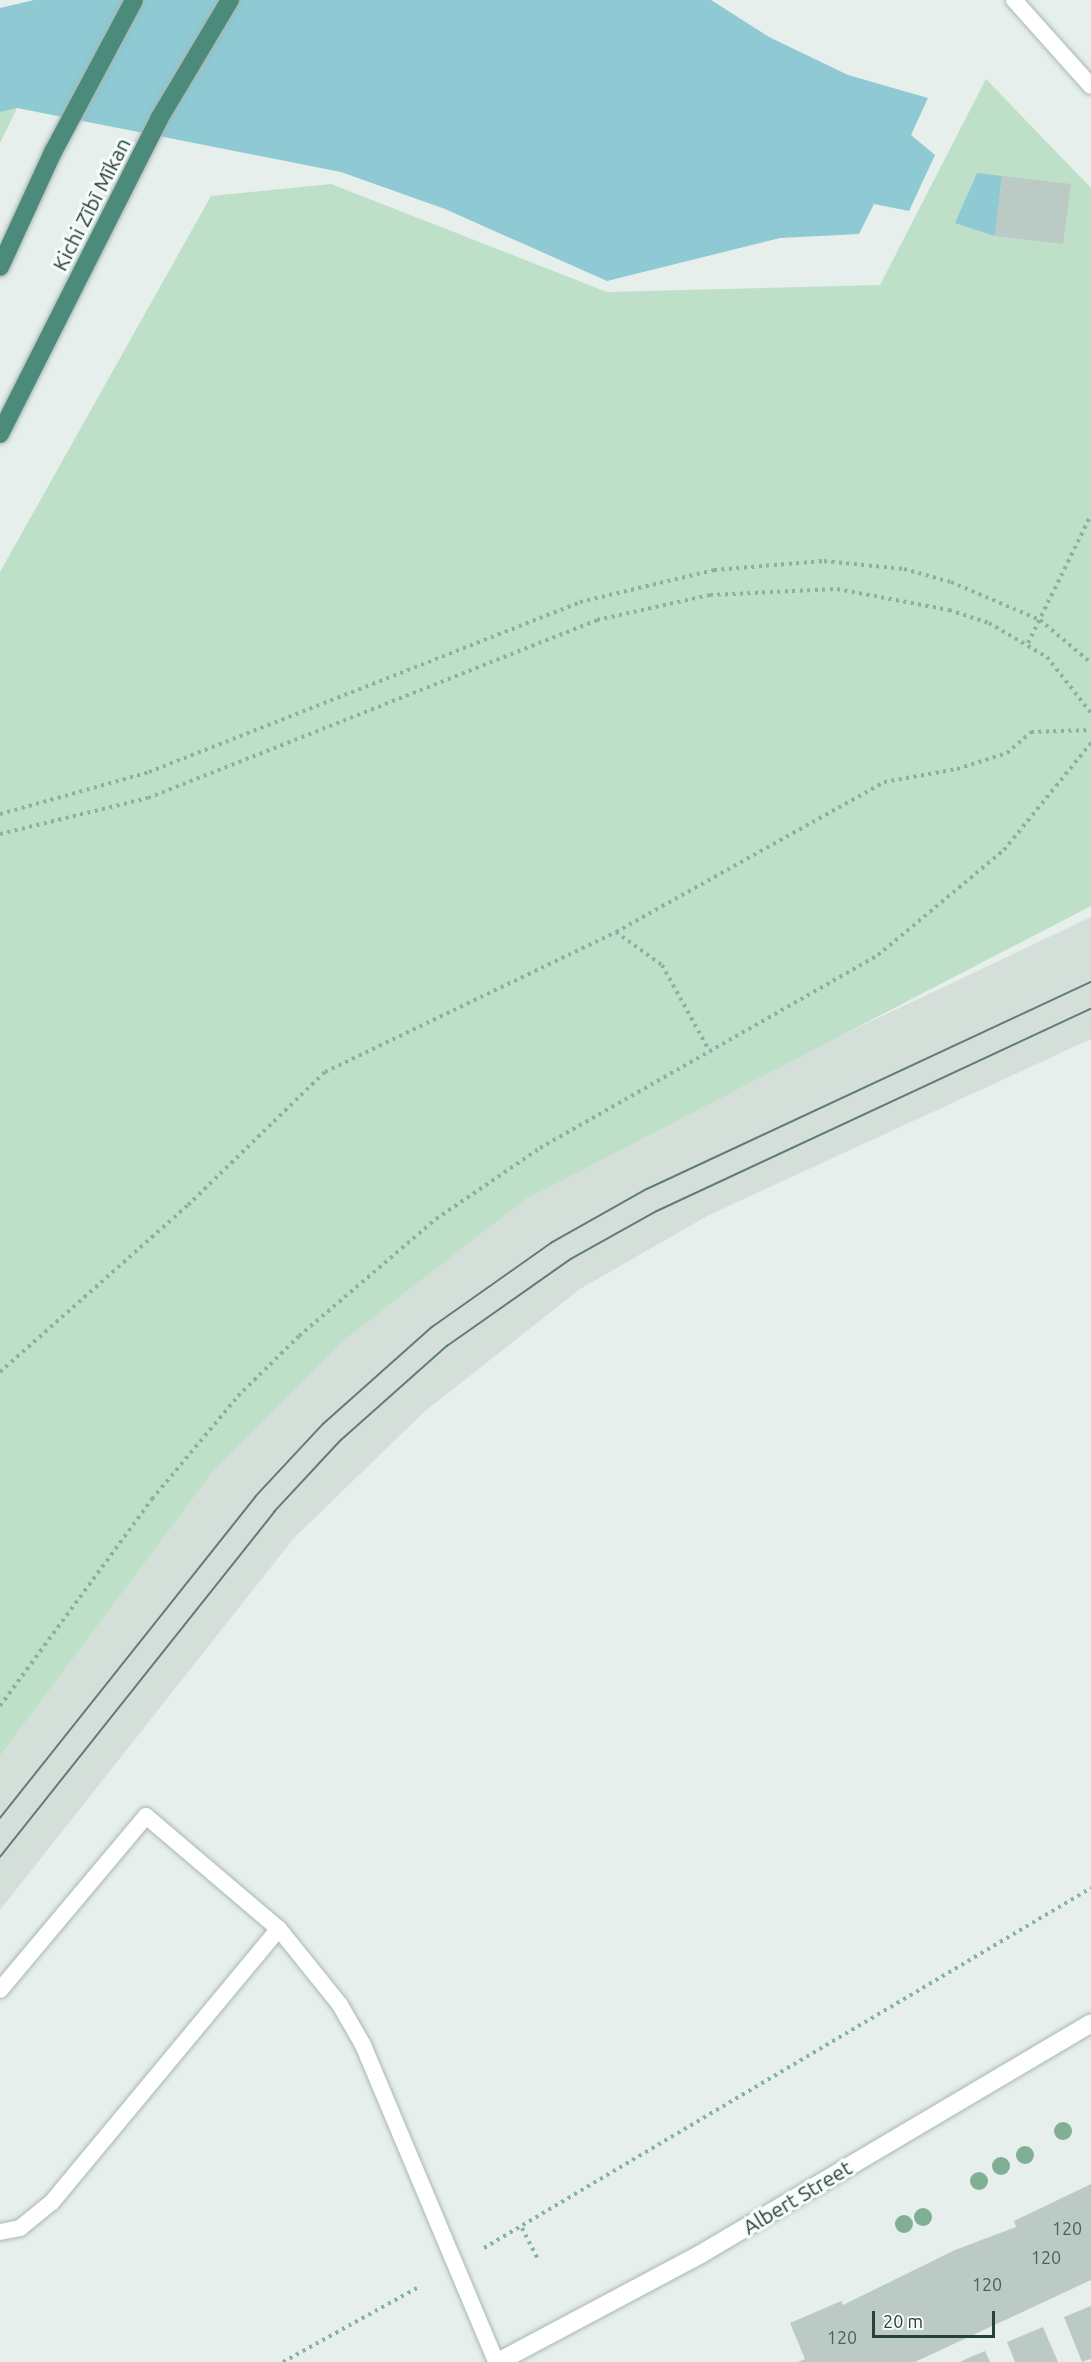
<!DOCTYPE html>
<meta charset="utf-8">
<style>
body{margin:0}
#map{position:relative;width:1091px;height:2362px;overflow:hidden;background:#e6efeb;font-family:Ubuntu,sans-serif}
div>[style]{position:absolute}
.built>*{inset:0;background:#d4dfda}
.green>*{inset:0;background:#bfe0c8}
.water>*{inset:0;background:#8ec9d4}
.building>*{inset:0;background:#bbcac4}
.path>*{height:4px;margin-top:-2px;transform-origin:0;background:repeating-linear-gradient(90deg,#86b3a5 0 3px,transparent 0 7.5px)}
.roads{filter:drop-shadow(0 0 2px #a8b8b2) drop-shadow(0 0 2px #a8b8b2)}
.service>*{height:16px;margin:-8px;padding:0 8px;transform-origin:8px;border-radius:8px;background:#fff}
.secondary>*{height:18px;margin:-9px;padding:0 9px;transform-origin:9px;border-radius:9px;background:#fff}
.trunk>*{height:18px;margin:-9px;padding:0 9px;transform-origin:9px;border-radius:9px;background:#4c8a7c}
.tram>*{height:1.5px;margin:-0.75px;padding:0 0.75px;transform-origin:0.75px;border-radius:0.75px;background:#5f7d75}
.trees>*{width:18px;height:18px;margin:-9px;border-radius:50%;background:#80af93}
span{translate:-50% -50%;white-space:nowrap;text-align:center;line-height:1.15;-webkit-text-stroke:6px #f7fbf9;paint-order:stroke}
.number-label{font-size:18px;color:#4a645c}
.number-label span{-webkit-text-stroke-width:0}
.street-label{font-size:21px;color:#24423a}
.scale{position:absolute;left:872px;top:2311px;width:123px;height:27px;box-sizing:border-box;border:3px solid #24423a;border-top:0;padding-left:8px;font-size:18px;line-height:21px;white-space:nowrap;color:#24423a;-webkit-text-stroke:4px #f7fbf9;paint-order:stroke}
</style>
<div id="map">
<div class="built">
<i style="clip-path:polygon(1091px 917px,1091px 1039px,709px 1215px,580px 1289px,424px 1412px,294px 1538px,0 1910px,0 1756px,215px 1469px,343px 1341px,526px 1199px,661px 1121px)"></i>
</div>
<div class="green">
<i style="clip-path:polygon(986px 79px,1091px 188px,1091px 906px,526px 1199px,343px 1341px,215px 1469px,0 1756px,0 572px,211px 196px,331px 184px,607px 292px,880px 285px)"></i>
<i style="clip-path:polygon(17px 108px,0 143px,0 112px)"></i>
</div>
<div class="water">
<i style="clip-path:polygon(34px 0,711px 0,769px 37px,848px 75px,928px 98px,911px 135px,935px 155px,909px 211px,874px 204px,859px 234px,780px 238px,607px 281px,445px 209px,341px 172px,17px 108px,0 112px,0 8px)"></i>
<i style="clip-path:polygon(977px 173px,1002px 176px,995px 236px,955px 223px)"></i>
</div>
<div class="building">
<i style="clip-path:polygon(1002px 176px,1071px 184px,1063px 244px,995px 236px)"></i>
<i style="clip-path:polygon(1091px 2184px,1091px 2280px,915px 2362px,798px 2362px,805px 2359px,790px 2323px,841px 2301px,843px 2305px,955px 2250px,1016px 2227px,1014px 2221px)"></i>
<i style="clip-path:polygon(1091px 2306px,1091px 2359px,1082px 2362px,1064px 2317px)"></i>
<i style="clip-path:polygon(1043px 2327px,1058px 2362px,1015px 2362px,1007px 2342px)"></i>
<i style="clip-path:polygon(985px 2351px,990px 2362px,960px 2362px,966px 2359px)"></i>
</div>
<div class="path">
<i style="left:1028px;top:643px;width:143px;rotate:-63.8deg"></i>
<i style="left:0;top:814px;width:155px;rotate:-15.7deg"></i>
<i style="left:149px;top:772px;width:463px;rotate:-21.5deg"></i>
<i style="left:580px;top:602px;width:138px;rotate:-13.4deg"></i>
<i style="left:714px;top:570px;width:110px;rotate:-4.7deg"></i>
<i style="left:824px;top:561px;width:80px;rotate:5.7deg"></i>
<i style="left:904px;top:569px;width:49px;rotate:15.5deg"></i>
<i style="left:951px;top:582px;width:97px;rotate:23.1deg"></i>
<i style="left:1040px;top:620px;width:67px;rotate:40.1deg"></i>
<i style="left:0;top:834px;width:152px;rotate:-13.7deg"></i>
<i style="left:148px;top:798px;width:483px;rotate:-21.6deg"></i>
<i style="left:597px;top:620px;width:116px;rotate:-12.5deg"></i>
<i style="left:710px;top:595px;width:127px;rotate:-2.7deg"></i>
<i style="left:837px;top:589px;width:114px;rotate:10.6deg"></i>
<i style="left:949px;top:610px;width:42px;rotate:18deg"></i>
<i style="left:989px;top:623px;width:67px;rotate:30.4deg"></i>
<i style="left:1047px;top:657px;width:71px;rotate:51.8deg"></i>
<i style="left:616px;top:932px;width:57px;rotate:35.7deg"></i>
<i style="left:662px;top:965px;width:97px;rotate:61.1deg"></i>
<i style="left:0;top:1372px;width:251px;rotate:-41.6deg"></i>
<i style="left:188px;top:1205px;width:191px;rotate:-44.2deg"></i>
<i style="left:325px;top:1072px;width:323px;rotate:-25.7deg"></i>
<i style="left:616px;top:932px;width:307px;rotate:-29.2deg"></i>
<i style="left:884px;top:782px;width:74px;rotate:-10.1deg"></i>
<i style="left:957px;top:769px;width:52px;rotate:-17.7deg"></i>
<i style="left:1007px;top:753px;width:32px;rotate:-41deg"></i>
<i style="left:1031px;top:732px;width:60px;rotate:-1.9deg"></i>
<i style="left:0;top:1706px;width:257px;rotate:-53.7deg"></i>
<i style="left:152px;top:1499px;width:134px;rotate:-50.1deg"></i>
<i style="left:238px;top:1396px;width:86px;rotate:-44.5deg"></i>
<i style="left:299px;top:1336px;width:180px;rotate:-40.5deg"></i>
<i style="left:436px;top:1219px;width:126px;rotate:-34.3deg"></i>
<i style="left:540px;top:1148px;width:389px;rotate:-29.7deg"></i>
<i style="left:878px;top:955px;width:164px;rotate:-39.8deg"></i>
<i style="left:1004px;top:850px;width:138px;rotate:-50.9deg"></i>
<i style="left:522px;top:2228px;width:35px;rotate:63deg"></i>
<i style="left:484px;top:2248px;width:706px;rotate:-30.67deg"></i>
<i style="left:283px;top:2362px;width:153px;rotate:-28.9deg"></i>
</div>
<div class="roads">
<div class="service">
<i style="left:1014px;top:0;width:115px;rotate:48.2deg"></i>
<i style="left:0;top:1990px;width:227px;rotate:-50deg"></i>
<i style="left:146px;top:1816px;width:175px;rotate:40.4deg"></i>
<i style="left:279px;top:1929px;width:97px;rotate:51.2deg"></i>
<i style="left:340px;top:2005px;width:46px;rotate:60.1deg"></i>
<i style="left:363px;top:2045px;width:344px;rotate:67.2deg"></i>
<i style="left:0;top:2232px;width:20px;rotate:-11deg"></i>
<i style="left:20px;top:2228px;width:41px;rotate:-39.1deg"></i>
<i style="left:52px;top:2202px;width:355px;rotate:-50.3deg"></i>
</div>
<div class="secondary">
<i style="left:498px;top:2362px;width:230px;rotate:-28deg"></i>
<i style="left:701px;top:2254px;width:453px;rotate:-30.6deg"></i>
</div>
<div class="trunk">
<i style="left:0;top:267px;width:127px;rotate:-65.3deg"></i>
<i style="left:53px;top:152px;width:172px;rotate:-61.9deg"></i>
<i style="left:0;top:434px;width:353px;rotate:-63.2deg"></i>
<i style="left:159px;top:119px;width:139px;rotate:-59.2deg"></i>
</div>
</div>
<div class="tram">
<i style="left:0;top:1818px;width:410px;rotate:-51.5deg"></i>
<i style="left:255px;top:1497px;width:100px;rotate:-47deg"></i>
<i style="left:323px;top:1424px;width:146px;rotate:-41.7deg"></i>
<i style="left:432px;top:1327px;width:146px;rotate:-35.2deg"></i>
<i style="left:551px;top:1243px;width:110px;rotate:-29.4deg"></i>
<i style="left:647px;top:1189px;width:490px;rotate:-25deg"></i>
<i style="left:0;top:1857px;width:441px;rotate:-51.5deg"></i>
<i style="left:274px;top:1512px;width:98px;rotate:-47.1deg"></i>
<i style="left:341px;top:1440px;width:142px;rotate:-41.6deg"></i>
<i style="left:447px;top:1346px;width:151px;rotate:-35.1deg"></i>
<i style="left:571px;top:1259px;width:98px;rotate:-29.2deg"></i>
<i style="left:657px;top:1211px;width:479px;rotate:-25deg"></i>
</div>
<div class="trees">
<i style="left:1063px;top:2131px"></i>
<i style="left:1025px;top:2155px"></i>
<i style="left:1001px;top:2166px"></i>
<i style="left:979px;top:2181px"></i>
<i style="left:923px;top:2217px"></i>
<i style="left:904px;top:2224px"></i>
</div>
<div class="number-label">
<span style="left:1067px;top:2228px">120</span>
<span style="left:1046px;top:2257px">120</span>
<span style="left:987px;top:2284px">120</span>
<span style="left:842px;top:2337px">120</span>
</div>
<div class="street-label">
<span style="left:91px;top:204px;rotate:-63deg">Kichi Zībī Mīkan</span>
<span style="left:797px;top:2197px;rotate:-31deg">Albert Street</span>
</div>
<div class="scale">20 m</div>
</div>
